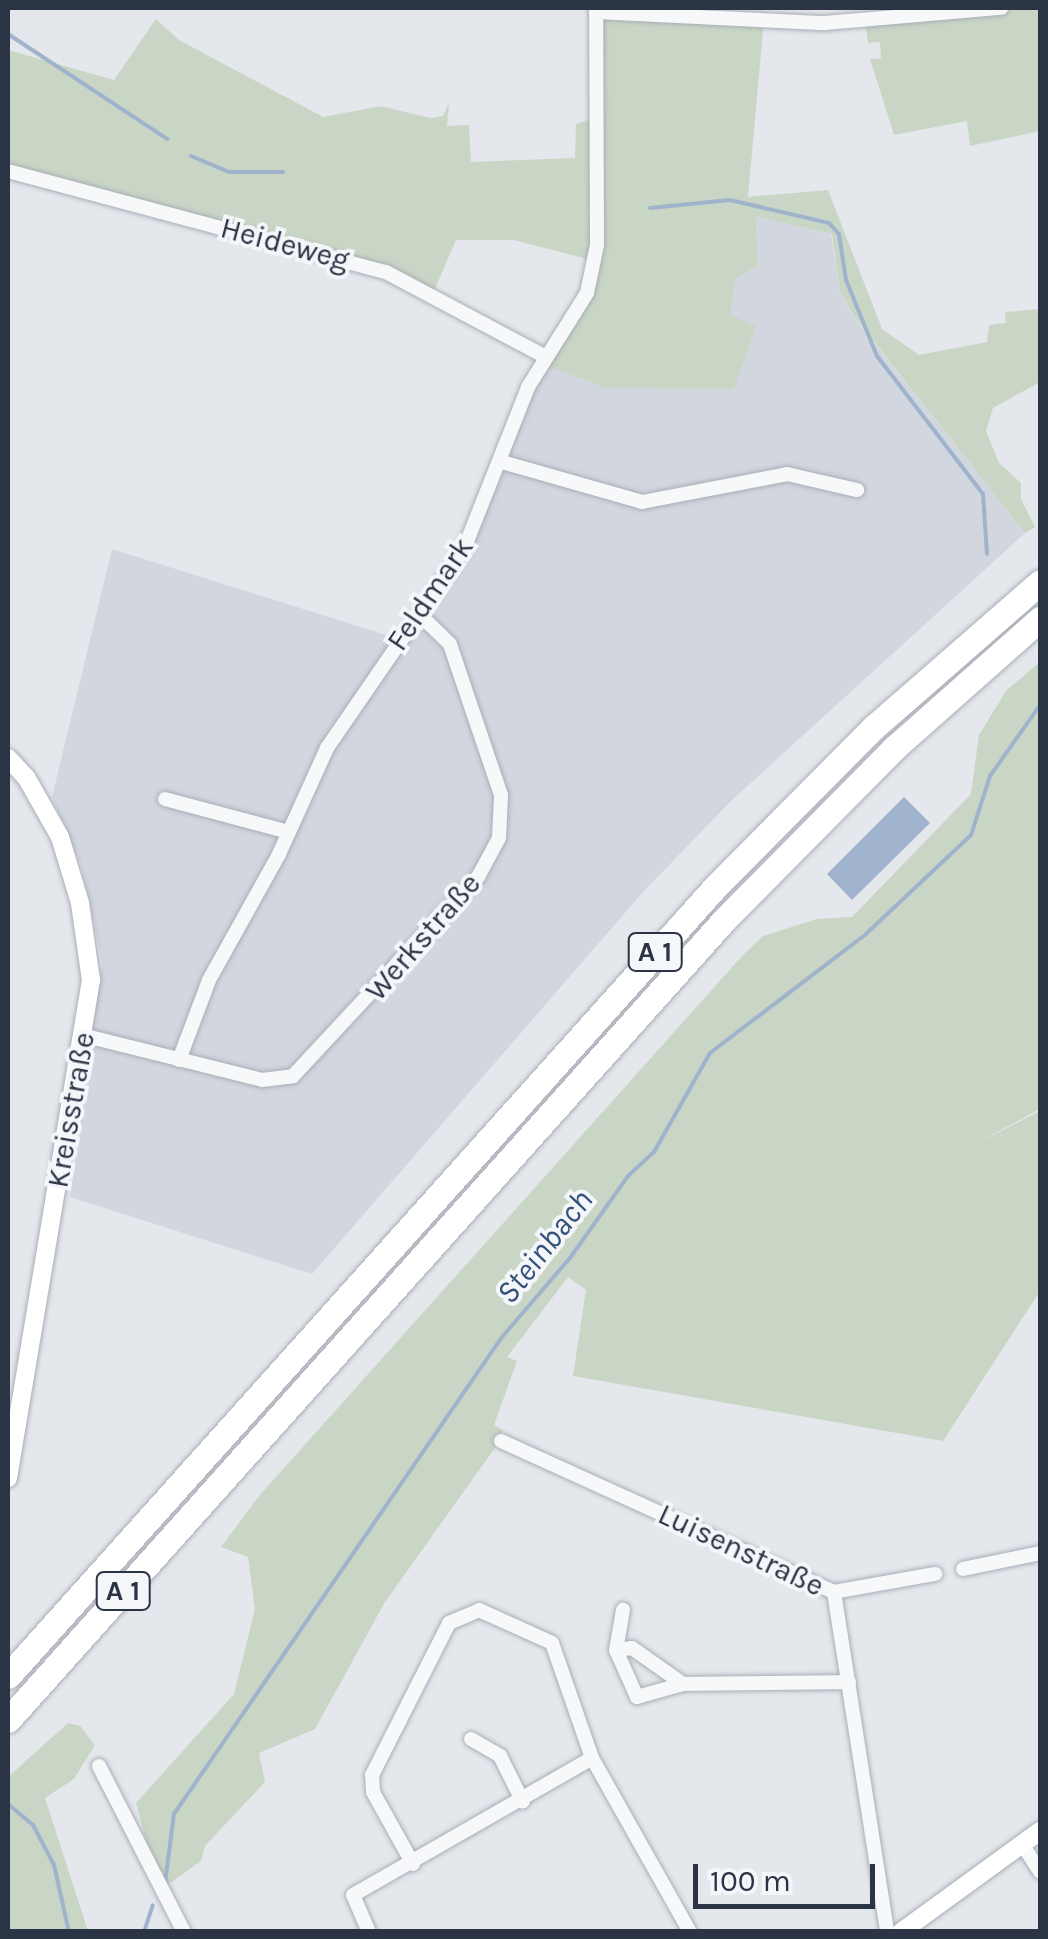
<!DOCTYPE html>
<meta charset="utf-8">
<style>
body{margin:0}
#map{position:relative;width:1048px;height:1939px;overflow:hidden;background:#e4e7ec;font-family:Karla,sans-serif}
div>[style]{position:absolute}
.built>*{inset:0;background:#d2d6de}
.green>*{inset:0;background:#c9d6c5}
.water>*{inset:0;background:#9fb4cc}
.stream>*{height:4px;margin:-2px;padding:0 2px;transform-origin:2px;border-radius:2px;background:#9fb4cc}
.roads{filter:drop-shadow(0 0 2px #a9aeb7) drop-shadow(0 0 2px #a9aeb7)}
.street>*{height:14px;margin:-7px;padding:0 7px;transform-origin:7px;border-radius:7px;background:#f7f8fa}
.secondary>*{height:18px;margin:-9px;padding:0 9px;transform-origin:9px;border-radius:9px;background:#fff}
.highway>*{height:25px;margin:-12.5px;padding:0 12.5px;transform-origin:12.5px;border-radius:12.5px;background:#fff}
span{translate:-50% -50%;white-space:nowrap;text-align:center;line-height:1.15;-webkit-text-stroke:8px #f4f6f9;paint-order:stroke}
.shield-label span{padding:2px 8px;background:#f4f6f9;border:2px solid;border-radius:8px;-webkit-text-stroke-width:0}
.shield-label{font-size:28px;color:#2b3445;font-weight:700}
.street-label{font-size:30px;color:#2b3445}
.water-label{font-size:32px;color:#34527a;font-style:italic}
.frame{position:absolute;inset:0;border:10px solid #2b3445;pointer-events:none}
.scale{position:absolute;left:693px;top:1864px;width:182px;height:45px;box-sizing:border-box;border:5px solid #2b3445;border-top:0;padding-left:12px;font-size:30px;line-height:35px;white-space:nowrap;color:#2b3445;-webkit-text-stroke:8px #f4f6f9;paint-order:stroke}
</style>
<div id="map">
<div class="built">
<i style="clip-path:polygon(756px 217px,831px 234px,840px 291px,853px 316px,1025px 533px,731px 801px,643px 892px,312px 1274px,70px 1197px,102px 962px,82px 867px,52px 797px,112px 549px,402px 640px,464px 549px,541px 364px,756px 327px,731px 315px,735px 279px,758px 266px)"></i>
</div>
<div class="green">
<i style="clip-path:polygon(1001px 8px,1040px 8px,1040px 131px,970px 146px,967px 121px,894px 135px,870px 59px,881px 58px,880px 42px,868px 43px,865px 22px)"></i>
<i style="clip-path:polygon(596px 12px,764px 19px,748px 197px,828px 190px,882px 329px,919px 355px,987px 342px,989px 325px,1006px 323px,1005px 312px,1040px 309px,1040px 382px,993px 408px,986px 431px,999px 463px,1021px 483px,1021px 499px,1035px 527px,1025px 533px,853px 315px,840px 291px,832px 234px,756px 217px,758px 266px,735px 279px,731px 315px,756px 326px,734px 389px,607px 388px,541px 364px,566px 328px,595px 261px,514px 240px,456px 240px,433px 293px,8px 171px,8px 50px,114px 80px,156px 19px,179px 40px,323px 117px,381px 106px,430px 118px,443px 116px,449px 103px,447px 126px,469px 125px,471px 162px,575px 158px,576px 124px,591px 119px)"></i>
<i style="clip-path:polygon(1040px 662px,1040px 1109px,973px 1145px,1040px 1111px,1040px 1291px,943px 1441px,573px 1376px,586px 1290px,568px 1277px,507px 1357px,517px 1361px,494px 1425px,503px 1430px,497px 1445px,385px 1602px,315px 1729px,259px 1753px,265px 1782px,205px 1846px,201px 1861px,159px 1891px,136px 1803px,234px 1694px,255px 1609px,248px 1557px,221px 1547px,259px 1496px,743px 955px,763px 936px,817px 919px,852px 917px,971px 794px,979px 735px,1006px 691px)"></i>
<i style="clip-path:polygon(68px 1723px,80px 1726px,95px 1745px,74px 1779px,45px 1798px,88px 1931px,8px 1931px,8px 1777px)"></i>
</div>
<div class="water">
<i style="clip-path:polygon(904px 797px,930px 823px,852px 900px,827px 874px)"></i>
</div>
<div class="stream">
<i style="left:8px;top:34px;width:191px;rotate:33.4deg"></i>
<i style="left:191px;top:156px;width:41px;rotate:22.8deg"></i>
<i style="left:229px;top:172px;width:54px"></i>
<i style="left:650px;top:208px;width:80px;rotate:-5.7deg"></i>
<i style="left:730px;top:200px;width:102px;rotate:13.1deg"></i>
<i style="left:829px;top:223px;width:15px;rotate:48deg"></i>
<i style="left:839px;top:234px;width:47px;rotate:81.3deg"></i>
<i style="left:846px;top:280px;width:82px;rotate:67.8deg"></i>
<i style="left:877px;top:356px;width:174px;rotate:52.5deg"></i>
<i style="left:983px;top:494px;width:60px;rotate:86.2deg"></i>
<i style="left:8px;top:1804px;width:33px;rotate:40deg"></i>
<i style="left:33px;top:1825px;width:45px;rotate:62.3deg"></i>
<i style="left:54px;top:1865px;width:69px;rotate:77.4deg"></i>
<i style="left:165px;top:1883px;width:70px;rotate:-82.6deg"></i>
<i style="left:174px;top:1814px;width:579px;rotate:-55.49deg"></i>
<i style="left:502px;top:1337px;width:104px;rotate:-49.3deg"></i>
<i style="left:570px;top:1258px;width:100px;rotate:-54.7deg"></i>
<i style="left:628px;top:1176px;width:35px;rotate:-43deg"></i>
<i style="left:654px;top:1152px;width:114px;rotate:-60.5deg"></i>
<i style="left:710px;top:1053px;width:196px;rotate:-37.3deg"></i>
<i style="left:866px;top:934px;width:144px;rotate:-43.3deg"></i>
<i style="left:971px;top:835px;width:62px;rotate:-72.1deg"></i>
<i style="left:990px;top:776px;width:87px;rotate:-54.8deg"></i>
<i style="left:144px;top:1932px;width:28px;rotate:-72deg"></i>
</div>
<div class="roads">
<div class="street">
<i style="left:596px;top:12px;width:229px;rotate:2.8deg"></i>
<i style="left:825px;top:23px;width:177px;rotate:-4.9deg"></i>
<i style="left:8px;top:171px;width:391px;rotate:15deg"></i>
<i style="left:386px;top:272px;width:181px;rotate:28deg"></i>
<i style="left:502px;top:462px;width:146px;rotate:15.9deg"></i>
<i style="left:642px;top:502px;width:148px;rotate:-10.9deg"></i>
<i style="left:787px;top:474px;width:72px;rotate:12.9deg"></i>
<i style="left:165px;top:799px;width:128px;rotate:14.9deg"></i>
<i style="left:86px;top:1036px;width:181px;rotate:14deg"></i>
<i style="left:262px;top:1080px;width:31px;rotate:-7deg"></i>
<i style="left:293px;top:1076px;width:272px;rotate:-47.1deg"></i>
<i style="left:478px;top:877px;width:44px;rotate:-61.7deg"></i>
<i style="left:499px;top:838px;width:43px;rotate:-87.3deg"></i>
<i style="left:501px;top:795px;width:159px;rotate:-108.7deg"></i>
<i style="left:450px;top:644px;width:39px;rotate:-136deg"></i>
<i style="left:179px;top:1060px;width:85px;rotate:-69.4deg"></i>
<i style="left:209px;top:980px;width:144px;rotate:-60.9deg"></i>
<i style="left:279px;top:854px;width:116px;rotate:-65.6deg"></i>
<i style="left:327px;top:748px;width:242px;rotate:-55.5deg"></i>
<i style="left:464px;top:549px;width:174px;rotate:-68.4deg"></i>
<i style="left:528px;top:387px;width:111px;rotate:-57.9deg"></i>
<i style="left:587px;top:293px;width:49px;rotate:-78.2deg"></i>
<i style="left:597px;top:245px;width:237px;rotate:-90.2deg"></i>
<i style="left:501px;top:1441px;width:366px;rotate:24.4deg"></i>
<i style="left:963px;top:1569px;width:79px;rotate:-11.7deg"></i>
<i style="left:834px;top:1592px;width:344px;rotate:81.1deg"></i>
<i style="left:834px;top:1592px;width:103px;rotate:-10.1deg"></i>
<i style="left:616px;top:1650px;width:41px;rotate:-80.1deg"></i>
<i style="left:683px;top:1684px;width:48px;rotate:164.2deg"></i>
<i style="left:637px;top:1697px;width:51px;rotate:-114.1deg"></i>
<i style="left:616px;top:1650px;width:16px;rotate:-7deg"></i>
<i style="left:632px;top:1648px;width:62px;rotate:35.2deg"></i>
<i style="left:683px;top:1684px;width:166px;rotate:-0.7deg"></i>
<i style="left:471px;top:1739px;width:34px;rotate:30deg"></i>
<i style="left:500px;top:1756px;width:51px;rotate:63.4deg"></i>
<i style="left:99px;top:1766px;width:186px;rotate:62.9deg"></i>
<i style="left:1022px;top:1844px;width:33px;rotate:57deg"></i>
<i style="left:413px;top:1864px;width:82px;rotate:-119.1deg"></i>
<i style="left:373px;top:1792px;width:17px;rotate:-93deg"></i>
<i style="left:372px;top:1775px;width:170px;rotate:-63.1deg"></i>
<i style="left:449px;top:1623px;width:33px;rotate:-23deg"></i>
<i style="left:479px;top:1610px;width:80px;rotate:24.3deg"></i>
<i style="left:552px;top:1643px;width:122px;rotate:70.8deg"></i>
<i style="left:592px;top:1758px;width:200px;rotate:60.6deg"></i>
<i style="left:369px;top:1932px;width:40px;rotate:-113.4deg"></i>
<i style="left:353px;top:1895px;width:275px;rotate:-29.8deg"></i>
</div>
<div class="secondary">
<i style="left:8px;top:758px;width:26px;rotate:47deg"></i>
<i style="left:26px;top:777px;width:69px;rotate:60.5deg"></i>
<i style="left:60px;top:837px;width:69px;rotate:73.1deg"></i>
<i style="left:80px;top:903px;width:78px;rotate:81.9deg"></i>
<i style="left:91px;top:980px;width:505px;rotate:99.46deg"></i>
<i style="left:901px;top:1932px;width:172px;rotate:-36deg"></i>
</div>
<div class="highway">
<i style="left:8px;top:1676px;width:1062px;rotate:-48.13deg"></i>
<i style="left:717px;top:885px;width:223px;rotate:-45.2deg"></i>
<i style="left:874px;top:727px;width:220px;rotate:-41.1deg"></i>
<i style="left:8px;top:1720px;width:1074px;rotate:-48.17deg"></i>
<i style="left:724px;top:920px;width:242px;rotate:-45.3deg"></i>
<i style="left:894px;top:748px;width:195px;rotate:-41.5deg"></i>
</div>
</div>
<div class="shield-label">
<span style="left:655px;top:952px">A 1</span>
<span style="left:123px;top:1591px">A 1</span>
</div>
<div class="street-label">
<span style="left:285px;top:244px;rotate:15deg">Heideweg</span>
<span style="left:430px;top:594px;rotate:-56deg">Feldmark</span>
<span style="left:423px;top:937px;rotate:-49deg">Werkstraße</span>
<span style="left:71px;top:1110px;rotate:-80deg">Kreisstraße</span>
<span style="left:741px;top:1550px;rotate:25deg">Luisenstraße</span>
</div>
<div class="water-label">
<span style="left:545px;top:1247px;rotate:-52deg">Steinbach</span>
</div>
<div class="frame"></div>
<div class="scale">100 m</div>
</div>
